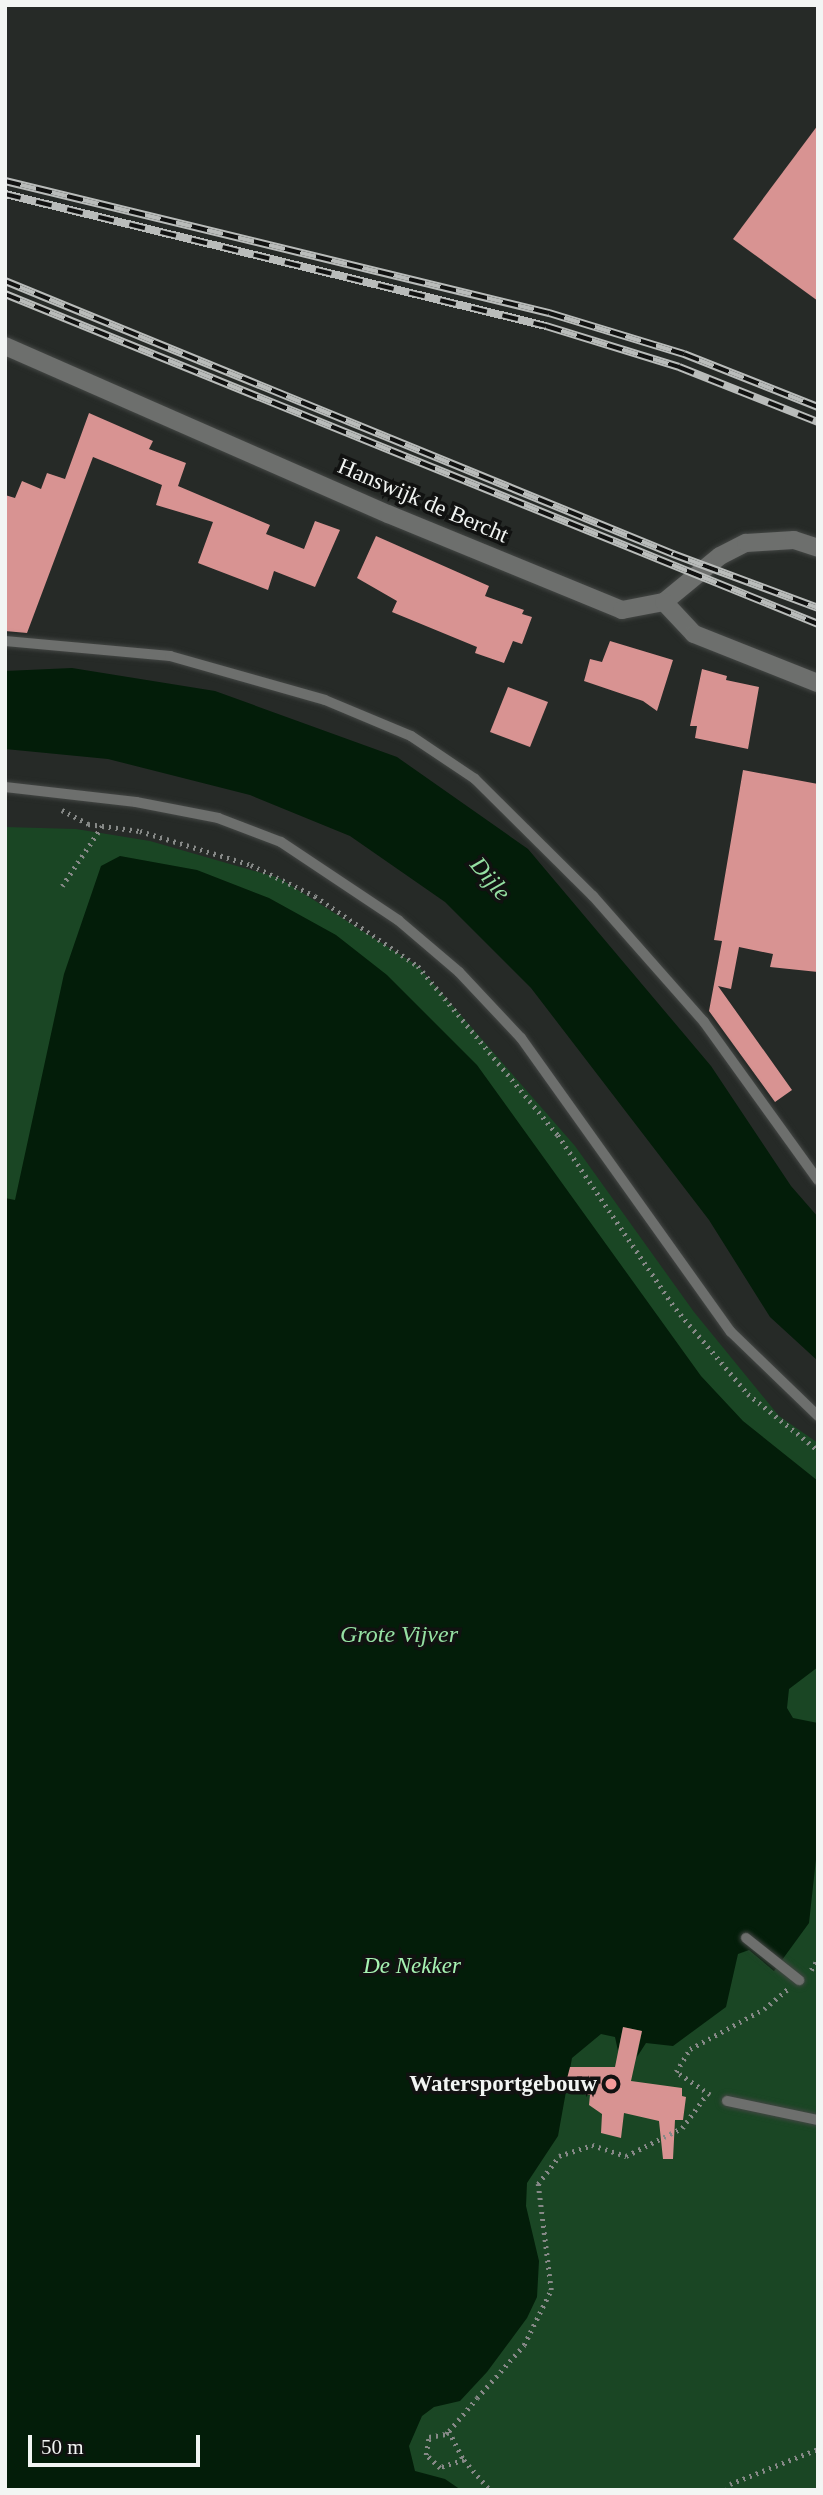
<!DOCTYPE html>
<style>
body{margin:0}
#map{position:relative;width:823px;height:2495px;overflow:hidden;background:#262a27;font-family:"Times New Roman",serif}
div>[style]{position:absolute}
.green>*{inset:0;background:#1a4624}
.water>*{inset:0;background:#031d09}
.building>*{inset:0;background:#d89392}
.path>*{height:4.5px;margin-top:-2.25px;transform-origin:0;background:repeating-linear-gradient(90deg,#868987 0 2px,transparent 0 7px)}
.roads{filter:drop-shadow(0 0 2px #434644) drop-shadow(0 0 2px #434644)}
.service>*{height:10px;margin:-5px;padding:0 5px;transform-origin:5px;border-radius:5px;background:#6d6f6d}
.minor>*{height:18px;margin:-9px;padding:0 9px;transform-origin:9px;border-radius:9px;background:#6d6f6d}
.rail>*{height:8px;margin-top:-4px;transform-origin:0;background:repeating-linear-gradient(90deg,#111211 0 16px,#b9bcba 0 32px);box-sizing:border-box;border-block:2px solid #b9bcba}
.dots>*{width:19px;height:19px;translate:-50% -50%;box-sizing:border-box;border:4px solid #111211;border-radius:50%}
span{translate:-50% -50%;white-space:nowrap;text-align:center;line-height:1.15;-webkit-text-stroke:7px #111211;paint-order:stroke}
.street-label{font-size:23px;color:#f2f5f3}
.park-label{font-size:23px;color:#a7f3b3;font-style:italic}
.poi-label{font-size:23px;color:#f2f5f3;font-weight:700}
.right{translate:-100% -50%;text-align:right}
.water-label{font-size:24px;color:#95e0a2;font-style:italic}
.frame{position:absolute;inset:0;border:7px solid #f2f5f3;pointer-events:none}
.scale{position:absolute;left:28px;top:2435px;width:172px;height:32px;box-sizing:border-box;border:4px solid #f2f5f3;border-top:0;padding-left:9px;font-size:21px;line-height:24px;white-space:nowrap;color:#f2f5f3;-webkit-text-stroke:5px #111211;paint-order:stroke}
</style>
<div id="map">
<div class="green">
<i style="clip-path:polygon(5px 827px,76px 829px,150px 841px,279px 878px,418px 966px,575px 1146px,694px 1312px,779px 1416px,818px 1443px,818px 2490px,5px 2490px)"></i>
</div>
<div class="water">
<i style="clip-path:polygon(72px 668px,215px 691px,397px 757px,528px 849px,711px 1066px,791px 1186px,818px 1217px,818px 1361px,770px 1317px,709px 1220px,531px 988px,445px 902px,350px 836px,250px 795px,108px 759px,5px 749px,5px 671px)"></i>
<i style="clip-path:polygon(120px 856px,197px 870px,269px 898px,336px 935px,387px 975px,477px 1065px,701px 1376px,743px 1421px,818px 1481px,818px 1667px,789px 1689px,787px 1708px,793px 1718px,818px 1723px,818px 1841px,809px 1923px,774px 1971px,749px 1950px,738px 1954px,726px 2007px,673px 2046px,646px 2043px,637px 2057px,642px 2031px,623px 2027px,618px 2051px,615px 2037px,601px 2034px,572px 2058px,558px 2136px,527px 2183px,526px 2206px,539px 2261px,537px 2297px,527px 2318px,487px 2372px,460px 2401px,434px 2407px,422px 2416px,409px 2446px,415px 2471px,445px 2479px,461px 2490px,5px 2490px,5px 1198px,15px 1200px,64px 974px,101px 866px)"></i>
</div>
<div class="building">
<i style="clip-path:polygon(818px 125px,818px 301px,733px 239px)"></i>
<i style="clip-path:polygon(89px 413px,153px 441px,149px 449px,186px 463px,178px 486px,270px 525px,266px 534px,304px 549px,315px 521px,340px 530px,315px 587px,274px 571px,268px 590px,198px 563px,213px 522px,156px 505px,162px 485px,93px 457px,27px 633px,5px 631px,5px 495px,15px 498px,22px 481px,41px 489px,47px 473px,65px 479px)"></i>
<i style="clip-path:polygon(376px 536px,489px 586px,485px 596px,524px 610px,522px 614px,532px 617px,522px 644px,513px 641px,504px 663px,475px 653px,477px 647px,392px 612px,397px 601px,357px 578px)"></i>
<i style="clip-path:polygon(610px 641px,673px 660px,657px 711px,643px 701px,584px 681px,590px 659px,602px 662px)"></i>
<i style="clip-path:polygon(702px 669px,727px 676px,726px 680px,759px 687px,748px 749px,695px 738px,697px 726px,690px 726px)"></i>
<i style="clip-path:polygon(508px 687px,548px 702px,530px 747px,490px 732px)"></i>
<i style="clip-path:polygon(743px 770px,818px 784px,818px 972px,770px 967px,773px 954px,739px 947px,731px 989px,718px 986px,792px 1090px,775px 1102px,709px 1011px,722px 941px,714px 940px)"></i>
<i style="clip-path:polygon(623px 2027px,642px 2031px,631px 2081px,682px 2088px,682px 2096px,686px 2097px,683px 2120px,675px 2120px,673px 2159px,663px 2159px,659px 2121px,624px 2113px,621px 2138px,601px 2133px,602px 2114px,589px 2105px,590px 2095px,564px 2090px,570px 2067px,615px 2067px)"></i>
</div>
<div class="path">
<i style="left:62px;top:810px;width:30px;rotate:28deg"></i>
<i style="left:88px;top:824px;width:52px;rotate:7.7deg"></i>
<i style="left:140px;top:831px;width:116px;rotate:17deg"></i>
<i style="left:251px;top:865px;width:71px;rotate:25.8deg"></i>
<i style="left:315px;top:896px;width:125px;rotate:34.2deg"></i>
<i style="left:418px;top:966px;width:219px;rotate:50.4deg"></i>
<i style="left:558px;top:1135px;width:210px;rotate:55.9deg"></i>
<i style="left:676px;top:1309px;width:111px;rotate:49.7deg"></i>
<i style="left:748px;top:1394px;width:90px;rotate:38.7deg"></i>
<i style="left:62px;top:886px;width:72px;rotate:-56.3deg"></i>
<i style="left:811px;top:1970px;width:13px;rotate:-58deg"></i>
<i style="left:710px;top:2095px;width:41px;rotate:-145.9deg"></i>
<i style="left:676px;top:2072px;width:27px;rotate:-59deg"></i>
<i style="left:690px;top:2049px;width:84px;rotate:-28.4deg"></i>
<i style="left:764px;top:2009px;width:31px;rotate:-40deg"></i>
<i style="left:449px;top:2431px;width:33px;rotate:63deg"></i>
<i style="left:464px;top:2460px;width:25px;rotate:162deg"></i>
<i style="left:440px;top:2468px;width:19px;rotate:-137deg"></i>
<i style="left:426px;top:2455px;width:18px;rotate:-81deg"></i>
<i style="left:429px;top:2437px;width:17px;rotate:-10deg"></i>
<i style="left:446px;top:2434px;width:4px;rotate:-45deg"></i>
<i style="left:449px;top:2431px;width:43px;rotate:-49.7deg"></i>
<i style="left:477px;top:2398px;width:71px;rotate:-48.4deg"></i>
<i style="left:524px;top:2345px;width:61px;rotate:-63.9deg"></i>
<i style="left:551px;top:2290px;width:107px;rotate:-97deg"></i>
<i style="left:538px;top:2184px;width:35px;rotate:-53deg"></i>
<i style="left:559px;top:2156px;width:35px;rotate:-18deg"></i>
<i style="left:592px;top:2145px;width:36px;rotate:18deg"></i>
<i style="left:626px;top:2156px;width:63px;rotate:-26.6deg"></i>
<i style="left:682px;top:2128px;width:42px;rotate:-53.7deg"></i>
<i style="left:464px;top:2460px;width:40px;rotate:49deg"></i>
<i style="left:727px;top:2490px;width:7px;rotate:-63deg"></i>
<i style="left:730px;top:2484px;width:95px;rotate:-21.7deg"></i>
</div>
<div class="roads">
<div class="service">
<i style="left:5px;top:641px;width:166px;rotate:5.2deg"></i>
<i style="left:170px;top:656px;width:161px;rotate:15.8deg"></i>
<i style="left:325px;top:700px;width:93px;rotate:22.7deg"></i>
<i style="left:411px;top:736px;width:77px;rotate:33.9deg"></i>
<i style="left:475px;top:779px;width:166px;rotate:44.8deg"></i>
<i style="left:593px;top:896px;width:168px;rotate:48.6deg"></i>
<i style="left:704px;top:1022px;width:195px;rotate:54.2deg"></i>
<i style="left:5px;top:787px;width:132px;rotate:6.5deg"></i>
<i style="left:136px;top:802px;width:84px;rotate:11deg"></i>
<i style="left:218px;top:818px;width:67px;rotate:20.9deg"></i>
<i style="left:281px;top:842px;width:141px;rotate:33.7deg"></i>
<i style="left:398px;top:920px;width:80px;rotate:40.4deg"></i>
<i style="left:459px;top:972px;width:91px;rotate:46.8deg"></i>
<i style="left:521px;top:1038px;width:361px;rotate:54.5deg"></i>
<i style="left:731px;top:1332px;width:121px;rotate:44deg"></i>
<i style="left:746px;top:1938px;width:68px;rotate:38.4deg"></i>
<i style="left:727px;top:2101px;width:93px;rotate:11.8deg"></i>
</div>
<div class="minor">
<i style="left:5px;top:346px;width:418px;rotate:23.7deg"></i>
<i style="left:388px;top:514px;width:253px;rotate:22.3deg"></i>
<i style="left:622px;top:610px;width:43px;rotate:-10.8deg"></i>
<i style="left:664px;top:602px;width:72px;rotate:-39.4deg"></i>
<i style="left:720px;top:556px;width:29px;rotate:-27deg"></i>
<i style="left:746px;top:543px;width:48px;rotate:-3.6deg"></i>
<i style="left:794px;top:540px;width:25px;rotate:18deg"></i>
<i style="left:664px;top:602px;width:44px;rotate:46.8deg"></i>
<i style="left:694px;top:634px;width:133px;rotate:21.6deg"></i>
</div>
</div>
<div class="rail">
<i style="left:5px;top:181px;width:560px;rotate:13.64deg"></i>
<i style="left:549px;top:313px;width:141px;rotate:16.9deg"></i>
<i style="left:684px;top:354px;width:144px;rotate:21.6deg"></i>
<i style="left:5px;top:194px;width:557px;rotate:13.71deg"></i>
<i style="left:546px;top:326px;width:139px;rotate:17.1deg"></i>
<i style="left:679px;top:367px;width:149px;rotate:21.6deg"></i>
<i style="left:5px;top:281px;width:722px;rotate:22.23deg"></i>
<i style="left:673px;top:554px;width:155px;rotate:20.4deg"></i>
<i style="left:5px;top:294px;width:877px;rotate:22.09deg"></i>
</div>
<div class="dots">
<i style="left:611px;top:2084px;background:#f59b9a"></i>
</div>
<div class="street-label">
<span style="left:423px;top:501px;rotate:23deg">Hanswijk de Bercht</span>
</div>
<div class="park-label">
<span style="left:412px;top:1966px">De Nekker</span>
</div>
<div class="poi-label">
<span class="right" style="left:597px;top:2084px">Watersportgebouw</span>
</div>
<div class="water-label">
<span style="left:490px;top:879px;rotate:50deg">Dijle</span>
<span style="left:399px;top:1635px">Grote Vijver</span>
</div>
<div class="frame"></div>
<div class="scale">50 m</div>
</div>
